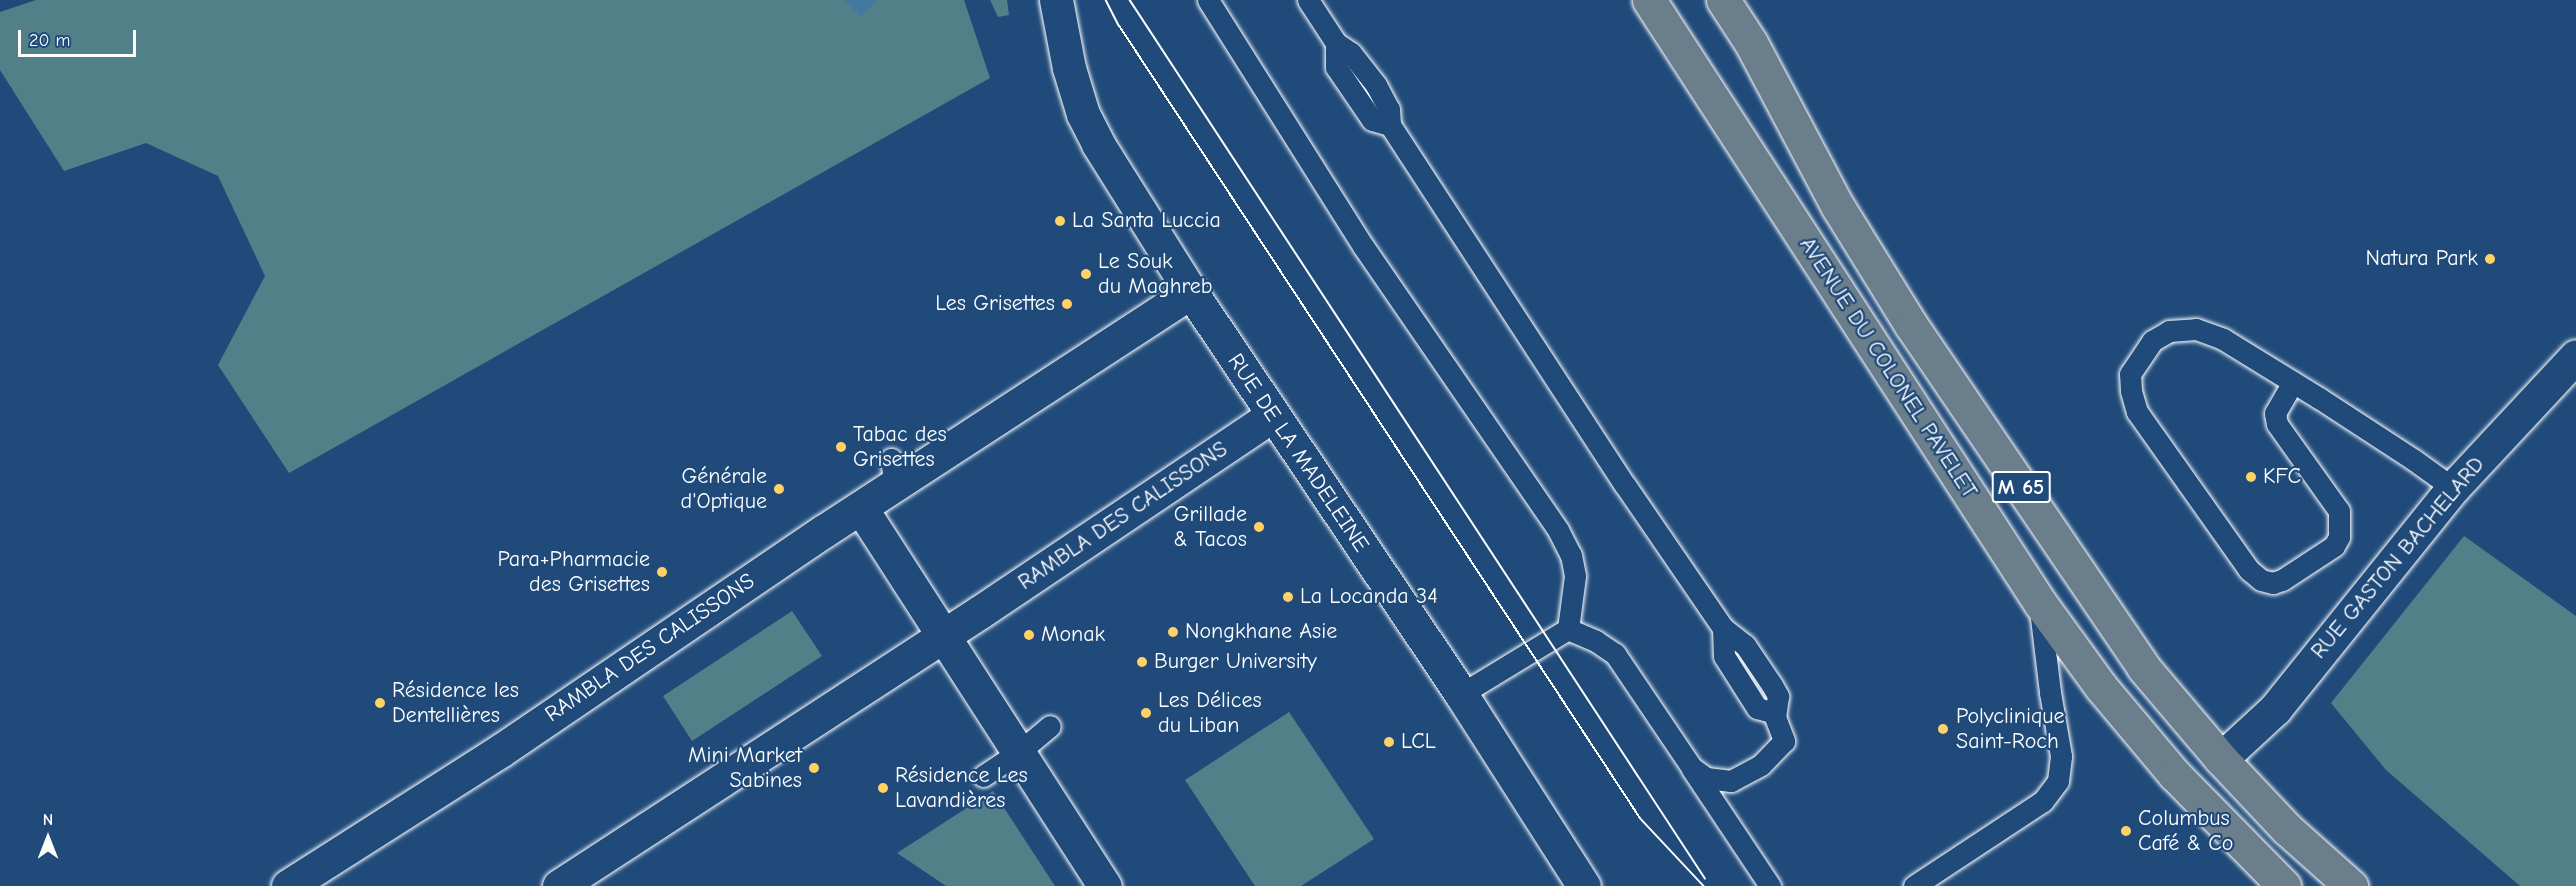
<!DOCTYPE html>
<meta charset="utf-8">
<style>
body{margin:0}
#map{position:relative;width:2576px;height:886px;overflow:hidden;background:#1f4a7a;font-family:"Comic Neue",sans-serif}
div>[style]{position:absolute}
.green>*{inset:0;background:#528089}
.water>*{inset:0;background:#4378a0}
.roads{filter:drop-shadow(0 0 2px #fff) drop-shadow(0 0 2px #fff)}
.service>*{height:21px;margin:-10.5px;padding:0 10.5px;transform-origin:10.5px;border-radius:10.5px;background:#1f4a7a}
.minor>*{height:33px;margin:-16.5px;padding:0 16.5px;transform-origin:16.5px;border-radius:16.5px;background:#1f4a7a}
.primary>*{height:33px;margin:-16.5px;padding:0 16.5px;transform-origin:16.5px;border-radius:16.5px;background:#6b7e8b}
.tram>*{height:1.5px;margin:-0.75px;padding:0 0.75px;transform-origin:0.75px;border-radius:0.75px;background:#fff}
.dots>*{width:16px;height:16px;translate:-50% -50%;box-sizing:border-box;border:3px solid #1f4a7a;border-radius:50%}
span{translate:-50% -50%;white-space:nowrap;text-align:center;line-height:1.15;-webkit-text-stroke:4.5px #1f4a7a;paint-order:stroke}
.shield-label span{padding:2px 4px;background:#1f4a7a;border:2px solid;border-radius:4px;-webkit-text-stroke-width:0}
.shield-label{font-size:21px;color:#fff;font-weight:700}
.poi-label{font-size:22px;color:#fff}
.left{translate:0 -50%;text-align:left}
.right{translate:-100% -50%;text-align:right}
.street-label{font-size:22px;color:#fff}
.north{position:absolute;left:18px;top:808px;width:60px;height:60px;-webkit-text-stroke:4px #1f4a7a;paint-order:stroke;rotate:0deg;font-size:16px;font-weight:700;line-height:24px;text-align:center;color:#fff}
.north::after{content:'';display:block;margin:auto;width:21px;height:27px;background:#fff;clip-path:polygon(50% 0,100% 100%,50% 72%,0 100%)}
.scale{position:absolute;left:18px;top:30px;width:118px;height:27px;box-sizing:border-box;border:3px solid #fff;border-top:0;padding-left:8px;font-size:18px;line-height:21px;white-space:nowrap;color:#fff;-webkit-text-stroke:4px #1f4a7a;paint-order:stroke}
</style>
<div id="map">
<div class="green">
<i style="clip-path:polygon(36px 0,964px 0,990px 78px,289px 473px,218px 365px,265px 276px,218px 176px,146px 143px,64px 171px,0 70px,0 12px)"></i>
<i style="clip-path:polygon(990px 0,1007px 0,1009px 15px,998px 17px)"></i>
<i style="clip-path:polygon(2464px 536px,2576px 616px,2576px 886px,2520px 886px,2386px 770px,2331px 703px)"></i>
<i style="clip-path:polygon(792px 611px,822px 656px,692px 741px,663px 696px)"></i>
<i style="clip-path:polygon(1289px 712px,1374px 839px,1301px 886px,1255px 886px,1185px 780px)"></i>
<i style="clip-path:polygon(993px 791px,1055px 886px,946px 886px,897px 853px)"></i>
</div>
<div class="water">
<i style="clip-path:polygon(844px 0,877px 0,861px 17px)"></i>
</div>
<div class="roads">
<div class="service">
<i style="left:1208px;top:0;width:291px;rotate:57.8deg"></i>
<i style="left:1363px;top:246px;width:345px;rotate:55.5deg"></i>
<i style="left:1558px;top:530px;width:28px;rotate:63deg"></i>
<i style="left:1571px;top:555px;width:21px;rotate:79deg"></i>
<i style="left:1575px;top:576px;width:53px;rotate:97.5deg"></i>
<i style="left:1568px;top:629px;width:125px;rotate:148.7deg"></i>
<i style="left:1308px;top:0;width:51px;rotate:56.9deg"></i>
<i style="left:1336px;top:43px;width:18px;rotate:34deg"></i>
<i style="left:1351px;top:53px;width:41px;rotate:52deg"></i>
<i style="left:1376px;top:85px;width:27px;rotate:62deg"></i>
<i style="left:1389px;top:109px;width:16px;rotate:86deg"></i>
<i style="left:1390px;top:125px;width:430px;rotate:56.9deg"></i>
<i style="left:1625px;top:485px;width:173px;rotate:55.6deg"></i>
<i style="left:1723px;top:628px;width:28px;rotate:38deg"></i>
<i style="left:1745px;top:645px;width:48px;rotate:56deg"></i>
<i style="left:1772px;top:685px;width:13px;rotate:61deg"></i>
<i style="left:1778px;top:696px;width:21px;rotate:98deg"></i>
<i style="left:1775px;top:717px;width:26px;rotate:69deg"></i>
<i style="left:1784px;top:741px;width:33px;rotate:134deg"></i>
<i style="left:1761px;top:765px;width:34px;rotate:152deg"></i>
<i style="left:1731px;top:781px;width:25px;rotate:-173deg"></i>
<i style="left:1706px;top:778px;width:17px;rotate:-144deg"></i>
<i style="left:1692px;top:768px;width:138px;rotate:-124deg"></i>
<i style="left:1615px;top:654px;width:23px;rotate:-146deg"></i>
<i style="left:1596px;top:641px;width:30px;rotate:-157deg"></i>
<i style="left:1336px;top:43px;width:24px;rotate:90deg"></i>
<i style="left:1336px;top:67px;width:64px;rotate:55.8deg"></i>
<i style="left:1372px;top:120px;width:19px;rotate:16deg"></i>
<i style="left:2293px;top:382px;width:36px;rotate:120deg"></i>
<i style="left:2275px;top:413px;width:11px;rotate:80deg"></i>
<i style="left:2277px;top:424px;width:107px;rotate:54.5deg"></i>
<i style="left:2339px;top:511px;width:26px;rotate:90deg"></i>
<i style="left:2339px;top:537px;width:10px;rotate:119deg"></i>
<i style="left:2334px;top:546px;width:62px;rotate:146.8deg"></i>
<i style="left:2282px;top:580px;width:9px;rotate:162deg"></i>
<i style="left:2273px;top:583px;width:12px;rotate:-166deg"></i>
<i style="left:2261px;top:580px;width:16px;rotate:-140deg"></i>
<i style="left:2249px;top:570px;width:194px;rotate:-125.3deg"></i>
<i style="left:2137px;top:412px;width:22px;rotate:-106deg"></i>
<i style="left:2131px;top:391px;width:17px;rotate:-93deg"></i>
<i style="left:2130px;top:374px;width:40px;rotate:-56deg"></i>
<i style="left:2152px;top:341px;width:20px;rotate:-30deg"></i>
<i style="left:2169px;top:331px;width:27px;rotate:-4deg"></i>
<i style="left:2196px;top:329px;width:29px;rotate:20deg"></i>
<i style="left:2223px;top:339px;width:113px;rotate:31.6deg"></i>
<i style="left:2319px;top:398px;width:113px;rotate:33.1deg"></i>
<i style="left:2414px;top:460px;width:48px;rotate:35.7deg"></i>
<i style="left:893px;top:473px;width:14px;rotate:-98deg"></i>
<i style="left:891px;top:459px;width:24px;rotate:55deg"></i>
<i style="left:1723px;top:628px;width:28px;rotate:88deg"></i>
<i style="left:1724px;top:656px;width:62px;rotate:57.6deg"></i>
<i style="left:1757px;top:708px;width:18px;rotate:16deg"></i>
<i style="left:1692px;top:769px;width:141px;rotate:56.3deg"></i>
<i style="left:983px;top:776px;width:43px;rotate:-33.7deg"></i>
<i style="left:1019px;top:752px;width:40px;rotate:-40deg"></i>
<i style="left:1914px;top:886px;width:154px;rotate:-33.4deg"></i>
<i style="left:2043px;top:801px;width:25px;rotate:-53deg"></i>
<i style="left:2058px;top:781px;width:25px;rotate:-83deg"></i>
<i style="left:2061px;top:756px;width:65px;rotate:-99.8deg"></i>
<i style="left:2050px;top:692px;width:84px;rotate:-96.9deg"></i>
</div>
<div class="minor">
<i style="left:1056px;top:0;width:69px;rotate:79.2deg"></i>
<i style="left:1069px;top:68px;width:48px;rotate:73.1deg"></i>
<i style="left:1083px;top:114px;width:34px;rotate:63deg"></i>
<i style="left:1098px;top:144px;width:175px;rotate:57.9deg"></i>
<i style="left:1191px;top:292px;width:484px;rotate:56.1deg"></i>
<i style="left:1461px;top:694px;width:228px;rotate:57.4deg"></i>
<i style="left:861px;top:508px;width:450px;rotate:57.2deg"></i>
<i style="left:2221px;top:759px;width:74px;rotate:-42.8deg"></i>
<i style="left:2275px;top:709px;width:284px;rotate:-51.2deg"></i>
<i style="left:2453px;top:488px;width:180px;rotate:-47deg"></i>
<i style="left:288px;top:886px;width:251px;rotate:-32.5deg"></i>
<i style="left:500px;top:751px;width:392px;rotate:-34.2deg"></i>
<i style="left:824px;top:531px;width:438px;rotate:-33.1deg"></i>
<i style="left:559px;top:886px;width:502px;rotate:-33.06deg"></i>
<i style="left:980px;top:612px;width:352px;rotate:-33.9deg"></i>
</div>
<div class="primary">
<i style="left:1649px;top:0;width:719px;rotate:57.04deg"></i>
<i style="left:2040px;top:603px;width:104px;rotate:54deg"></i>
<i style="left:2101px;top:687px;width:114px;rotate:50deg"></i>
<i style="left:2174px;top:774px;width:157px;rotate:45.5deg"></i>
<i style="left:1723px;top:0;width:51px;rotate:56.9deg"></i>
<i style="left:1751px;top:43px;width:186px;rotate:62.1deg"></i>
<i style="left:1838px;top:207px;width:139px;rotate:58.3deg"></i>
<i style="left:1911px;top:325px;width:413px;rotate:55.8deg"></i>
<i style="left:2143px;top:667px;width:121px;rotate:49.7deg"></i>
<i style="left:2221px;top:759px;width:96px;rotate:46.7deg"></i>
<i style="left:2287px;top:829px;width:86px;rotate:41.7deg"></i>
</div>
</div>
<div class="tram">
<i style="left:1106px;top:0;width:28px;rotate:63deg"></i>
<i style="left:1119px;top:25px;width:950px;rotate:56.68deg"></i>
<i style="left:1641px;top:819px;width:92px;rotate:46.8deg"></i>
<i style="left:1130px;top:0;width:1050px;rotate:56.78deg"></i>
</div>
<div class="dots">
<i style="left:1060px;top:221px;background:#ffd166"></i>
<i style="left:2490px;top:259px;background:#ffd166"></i>
<i style="left:1086px;top:274px;background:#ffd166"></i>
<i style="left:1067px;top:304px;background:#ffd166"></i>
<i style="left:841px;top:447px;background:#ffd166"></i>
<i style="left:2251px;top:477px;background:#ffd166"></i>
<i style="left:779px;top:489px;background:#ffd166"></i>
<i style="left:1259px;top:527px;background:#ffd166"></i>
<i style="left:662px;top:572px;background:#ffd166"></i>
<i style="left:1288px;top:597px;background:#ffd166"></i>
<i style="left:1173px;top:632px;background:#ffd166"></i>
<i style="left:1029px;top:635px;background:#ffd166"></i>
<i style="left:1142px;top:662px;background:#ffd166"></i>
<i style="left:380px;top:703px;background:#ffd166"></i>
<i style="left:1146px;top:713px;background:#ffd166"></i>
<i style="left:1943px;top:729px;background:#ffd166"></i>
<i style="left:1389px;top:742px;background:#ffd166"></i>
<i style="left:814px;top:768px;background:#ffd166"></i>
<i style="left:883px;top:788px;background:#ffd166"></i>
<i style="left:2126px;top:831px;background:#ffd166"></i>
</div>
<div class="shield-label">
<span style="left:2021px;top:487px">M 65</span>
</div>
<div class="poi-label">
<span class="left" style="left:1072px;top:221px">La Santa Luccia</span>
<span class="right" style="left:2478px;top:259px">Natura Park</span>
<span class="left" style="left:1098px;top:274px">Le Souk<br>du Maghreb</span>
<span class="right" style="left:1055px;top:304px">Les Grisettes</span>
<span class="left" style="left:853px;top:447px">Tabac des<br>Grisettes</span>
<span class="right" style="left:767px;top:489px">Générale<br>d'Optique</span>
<span class="left" style="left:2263px;top:477px">KFC</span>
<span class="right" style="left:1247px;top:527px">Grillade<br>&amp; Tacos</span>
<span class="right" style="left:650px;top:572px">Para+Pharmacie<br>des Grisettes</span>
<span class="left" style="left:1300px;top:597px">La Locanda 34</span>
<span class="left" style="left:1185px;top:632px">Nongkhane Asie</span>
<span class="left" style="left:1041px;top:635px">Monak</span>
<span class="left" style="left:1154px;top:662px">Burger University</span>
<span class="left" style="left:392px;top:703px">Résidence les<br>Dentellières</span>
<span class="left" style="left:1158px;top:713px">Les Délices<br>du Liban</span>
<span class="left" style="left:1956px;top:729px">Polyclinique<br>Saint-Roch</span>
<span class="left" style="left:1401px;top:742px">LCL</span>
<span class="right" style="left:802px;top:768px">Mini Market<br>Sabines</span>
<span class="left" style="left:895px;top:788px">Résidence Les<br>Lavandières</span>
<span class="left" style="left:2138px;top:831px">Columbus<br>Café &amp; Co</span>
</div>
<div class="street-label">
<span style="left:1888px;top:368px;rotate:57deg">AVENUE DU COLONEL PAVELET</span>
<span style="left:1298px;top:453px;rotate:56deg">RUE DE LA MADELEINE</span>
<span style="left:1123px;top:516px;rotate:-34deg">RAMBLA DES CALISSONS</span>
<span style="left:2398px;top:558px;rotate:-50deg">RUE GASTON BACHELARD</span>
<span style="left:650px;top:648px;rotate:-34deg">RAMBLA DES CALISSONS</span>
</div>
<div class="north">N</div>
<div class="scale">20 m</div>
</div>
